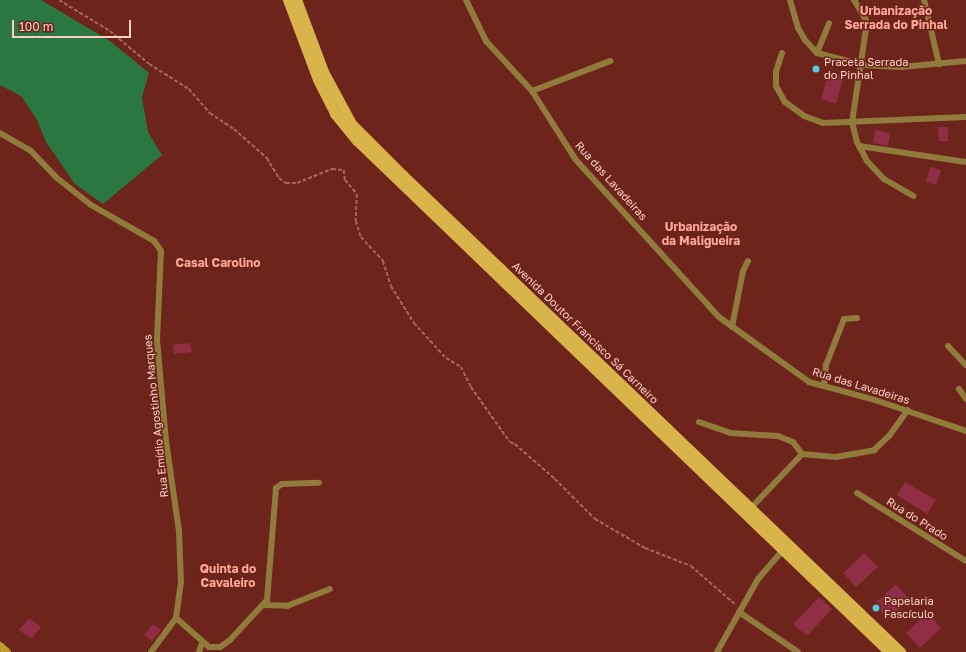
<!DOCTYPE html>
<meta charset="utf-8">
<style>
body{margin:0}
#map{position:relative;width:966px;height:652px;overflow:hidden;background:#6c241b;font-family:"Golos Text",sans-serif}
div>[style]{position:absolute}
.green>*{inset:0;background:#2a7741}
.building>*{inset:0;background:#8f2e45}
.path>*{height:1.5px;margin-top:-0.75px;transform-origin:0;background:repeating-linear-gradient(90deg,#a5685f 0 4px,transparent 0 6px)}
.street>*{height:6px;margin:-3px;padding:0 3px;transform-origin:3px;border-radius:3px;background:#917b3c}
.secondary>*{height:8px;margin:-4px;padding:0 4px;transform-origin:4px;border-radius:4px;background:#be9a2a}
.primary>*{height:10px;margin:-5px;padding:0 5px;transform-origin:5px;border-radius:5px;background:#d9b44a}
.dots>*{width:11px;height:11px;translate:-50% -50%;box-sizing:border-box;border:2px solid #6c241b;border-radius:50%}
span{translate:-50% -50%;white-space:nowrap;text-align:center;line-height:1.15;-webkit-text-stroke:3px #6c241b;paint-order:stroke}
.poi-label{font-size:11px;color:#fbcec6}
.left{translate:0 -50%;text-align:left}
.street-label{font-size:11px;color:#fbcec6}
.neighbourhood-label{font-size:12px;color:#fda799;font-weight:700}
.scale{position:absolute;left:12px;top:20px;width:119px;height:18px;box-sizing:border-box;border:2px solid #fbcec6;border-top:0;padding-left:5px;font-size:12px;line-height:14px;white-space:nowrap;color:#fbcec6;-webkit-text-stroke:3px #6c241b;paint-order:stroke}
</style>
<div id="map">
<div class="green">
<i style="clip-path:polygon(0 0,41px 0,110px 41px,149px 73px,142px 97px,148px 132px,162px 155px,103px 204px,75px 184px,46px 142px,37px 120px,21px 96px,0 85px)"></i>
</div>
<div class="building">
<i style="clip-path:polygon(829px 71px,844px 75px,836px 104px,821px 99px)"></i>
<i style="clip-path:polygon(938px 127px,948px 127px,948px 141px,939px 141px)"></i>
<i style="clip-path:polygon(875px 130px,890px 133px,888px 146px,873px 143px)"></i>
<i style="clip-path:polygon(930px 167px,941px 170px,936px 185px,926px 182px)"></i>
<i style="clip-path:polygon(190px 343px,192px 352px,174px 354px,173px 345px)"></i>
<i style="clip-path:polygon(905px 482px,936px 500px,927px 514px,897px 495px)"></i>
<i style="clip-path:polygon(864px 553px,878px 567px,856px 587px,843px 573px)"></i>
<i style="clip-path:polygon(896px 584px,909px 599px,888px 619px,874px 604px)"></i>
<i style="clip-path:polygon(819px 597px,832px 609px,807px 636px,793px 624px)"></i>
<i style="clip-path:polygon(927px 613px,941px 628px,920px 648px,906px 633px)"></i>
<i style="clip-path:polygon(29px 618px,41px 627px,31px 639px,19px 630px)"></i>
<i style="clip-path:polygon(153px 624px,161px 630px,152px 641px,144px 635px)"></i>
</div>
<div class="path">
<i style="left:59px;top:0;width:60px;rotate:31.3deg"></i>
<i style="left:110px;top:31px;width:51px;rotate:40.2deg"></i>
<i style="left:149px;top:64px;width:47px;rotate:32deg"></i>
<i style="left:189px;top:89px;width:32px;rotate:49deg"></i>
<i style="left:210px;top:113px;width:29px;rotate:34deg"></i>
<i style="left:234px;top:129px;width:44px;rotate:41.3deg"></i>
<i style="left:267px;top:158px;width:23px;rotate:59deg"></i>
<i style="left:279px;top:178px;width:9px;rotate:36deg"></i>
<i style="left:286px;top:183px;width:11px"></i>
<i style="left:297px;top:183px;width:38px;rotate:-22deg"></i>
<i style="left:332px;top:169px;width:12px;rotate:5deg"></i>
<i style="left:344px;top:170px;width:10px;rotate:84deg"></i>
<i style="left:345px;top:180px;width:18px;rotate:49deg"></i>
<i style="left:357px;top:194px;width:27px;rotate:92deg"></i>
<i style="left:356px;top:221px;width:17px;rotate:73deg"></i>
<i style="left:361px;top:237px;width:33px;rotate:47deg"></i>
<i style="left:383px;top:261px;width:26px;rotate:72deg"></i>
<i style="left:391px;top:286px;width:44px;rotate:58.1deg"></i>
<i style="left:414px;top:323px;width:47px;rotate:47.6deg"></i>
<i style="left:446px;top:358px;width:17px;rotate:31deg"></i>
<i style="left:461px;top:367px;width:22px;rotate:63deg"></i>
<i style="left:471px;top:387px;width:67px;rotate:54.7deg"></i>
<i style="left:510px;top:442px;width:5px;rotate:22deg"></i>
<i style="left:515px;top:444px;width:53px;rotate:41.2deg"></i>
<i style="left:555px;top:479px;width:57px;rotate:45deg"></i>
<i style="left:595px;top:519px;width:58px;rotate:30.1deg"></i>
<i style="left:645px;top:548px;width:49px;rotate:21.4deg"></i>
<i style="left:691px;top:566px;width:60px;rotate:40.9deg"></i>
</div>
<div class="street">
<i style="left:466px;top:0;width:46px;rotate:64deg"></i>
<i style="left:486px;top:41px;width:68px;rotate:47.4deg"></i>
<i style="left:532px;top:91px;width:82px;rotate:57.5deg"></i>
<i style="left:576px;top:160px;width:212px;rotate:47.7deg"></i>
<i style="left:719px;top:317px;width:111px;rotate:35.8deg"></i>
<i style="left:809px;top:382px;width:68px;rotate:15.3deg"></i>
<i style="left:875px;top:400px;width:96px;rotate:18.8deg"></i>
<i style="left:790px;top:0;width:29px;rotate:74deg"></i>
<i style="left:798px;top:28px;width:14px;rotate:60deg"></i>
<i style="left:805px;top:40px;width:18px;rotate:47deg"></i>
<i style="left:817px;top:53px;width:48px;rotate:14.6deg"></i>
<i style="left:863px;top:65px;width:38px;rotate:3deg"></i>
<i style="left:901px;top:67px;width:65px;rotate:-5.3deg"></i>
<i style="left:854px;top:0;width:26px;rotate:59deg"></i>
<i style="left:867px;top:22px;width:101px;rotate:98.5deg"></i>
<i style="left:852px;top:122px;width:21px;rotate:76deg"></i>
<i style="left:857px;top:142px;width:21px;rotate:62deg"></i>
<i style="left:867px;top:161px;width:25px;rotate:47deg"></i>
<i style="left:884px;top:179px;width:34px;rotate:30deg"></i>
<i style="left:924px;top:0;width:66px;rotate:76.8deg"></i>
<i style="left:782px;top:53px;width:19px;rotate:108deg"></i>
<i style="left:776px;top:71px;width:15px;rotate:90deg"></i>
<i style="left:776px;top:86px;width:18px;rotate:61deg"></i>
<i style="left:785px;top:102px;width:24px;rotate:36deg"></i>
<i style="left:804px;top:116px;width:20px;rotate:20deg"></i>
<i style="left:823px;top:123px;width:143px;rotate:-2.4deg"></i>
<i style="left:817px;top:53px;width:32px;rotate:-68deg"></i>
<i style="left:532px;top:91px;width:84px;rotate:-21deg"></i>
<i style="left:0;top:133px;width:34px;rotate:30deg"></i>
<i style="left:30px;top:150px;width:39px;rotate:46deg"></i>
<i style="left:57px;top:178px;width:43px;rotate:38.5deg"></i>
<i style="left:91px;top:205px;width:73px;rotate:29.7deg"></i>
<i style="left:154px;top:241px;width:12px;rotate:55deg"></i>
<i style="left:161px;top:251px;width:89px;rotate:92.6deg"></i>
<i style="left:157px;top:340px;width:101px;rotate:84.9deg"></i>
<i style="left:166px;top:441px;width:91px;rotate:81.8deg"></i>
<i style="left:179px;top:531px;width:51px;rotate:87.8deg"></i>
<i style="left:181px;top:582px;width:36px;rotate:98deg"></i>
<i style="left:176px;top:618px;width:42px;rotate:126.3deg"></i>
<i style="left:859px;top:146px;width:108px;rotate:8.5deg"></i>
<i style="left:732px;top:327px;width:57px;rotate:-78.9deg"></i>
<i style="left:743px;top:271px;width:11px;rotate:-63deg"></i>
<i style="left:948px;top:346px;width:26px;rotate:47deg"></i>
<i style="left:824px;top:386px;width:21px;rotate:-85deg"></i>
<i style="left:826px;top:365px;width:49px;rotate:-68.6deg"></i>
<i style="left:844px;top:319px;width:13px;rotate:-4deg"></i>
<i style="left:959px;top:389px;width:12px;rotate:55deg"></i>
<i style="left:699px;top:422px;width:34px;rotate:19deg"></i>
<i style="left:731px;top:433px;width:47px;rotate:3.7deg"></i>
<i style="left:778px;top:436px;width:16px;rotate:22deg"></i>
<i style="left:793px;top:442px;width:15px;rotate:53deg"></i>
<i style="left:857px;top:493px;width:128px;rotate:32deg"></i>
<i style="left:751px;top:508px;width:74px;rotate:-46.6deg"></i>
<i style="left:802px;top:454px;width:34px;rotate:5deg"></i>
<i style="left:836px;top:457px;width:39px;rotate:-10deg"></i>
<i style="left:874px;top:450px;width:21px;rotate:-43deg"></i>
<i style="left:889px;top:436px;width:32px;rotate:-54deg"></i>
<i style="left:264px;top:605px;width:23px;rotate:2deg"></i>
<i style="left:287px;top:606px;width:46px;rotate:-21.6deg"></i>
<i style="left:739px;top:612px;width:71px;rotate:34.1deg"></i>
<i style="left:176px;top:618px;width:44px;rotate:41.3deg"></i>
<i style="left:209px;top:647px;width:11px"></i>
<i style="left:220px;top:647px;width:12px;rotate:-35deg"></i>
<i style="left:230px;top:640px;width:54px;rotate:-47.2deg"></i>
<i style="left:267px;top:600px;width:112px;rotate:-85.4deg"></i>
<i style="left:276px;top:488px;width:7px;rotate:-34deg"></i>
<i style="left:282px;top:484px;width:37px;rotate:-2deg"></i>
<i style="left:199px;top:652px;width:9px;rotate:-72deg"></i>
<i style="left:717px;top:652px;width:84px;rotate:-60.7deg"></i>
<i style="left:758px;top:579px;width:37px;rotate:-49deg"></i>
</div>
<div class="secondary">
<i style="left:0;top:646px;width:9px;rotate:41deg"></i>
</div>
<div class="primary">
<i style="left:288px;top:0;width:85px;rotate:69.4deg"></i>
<i style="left:318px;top:80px;width:38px;rotate:63deg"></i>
<i style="left:335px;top:114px;width:35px;rotate:51deg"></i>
<i style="left:357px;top:141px;width:738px;rotate:43.85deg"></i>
<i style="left:297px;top:0;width:77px;rotate:69.4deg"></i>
<i style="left:324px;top:72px;width:59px;rotate:61.7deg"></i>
<i style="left:352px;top:124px;width:72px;rotate:45deg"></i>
<i style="left:403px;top:175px;width:690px;rotate:43.77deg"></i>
</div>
<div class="dots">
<i style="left:816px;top:69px;background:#54cadd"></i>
<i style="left:876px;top:608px;background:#54cadd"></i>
</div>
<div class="poi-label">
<span class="left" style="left:824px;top:69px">Praceta Serrada<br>do Pinhal</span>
<span class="left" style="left:884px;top:608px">Papelaria<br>Fascículo</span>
</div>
<div class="street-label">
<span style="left:611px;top:181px;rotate:48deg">Rua das Lavadeiras</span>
<span style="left:585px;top:333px;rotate:44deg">Avenida Doutor Francisco Sá Carneiro</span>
<span style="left:861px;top:386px;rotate:17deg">Rua das Lavadeiras</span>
<span style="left:156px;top:416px;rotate:-96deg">Rua Emídio Agostinho Marques</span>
<span style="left:917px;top:519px;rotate:32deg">Rua do Prado</span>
</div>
<div class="neighbourhood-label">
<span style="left:896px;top:18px">Urbanização<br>Serrada do Pinhal</span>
<span style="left:701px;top:234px">Urbanização<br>da Maligueira</span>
<span style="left:218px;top:263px">Casal Carolino</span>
<span style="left:228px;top:576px">Quinta do<br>Cavaleiro</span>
</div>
<div class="scale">100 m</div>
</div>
